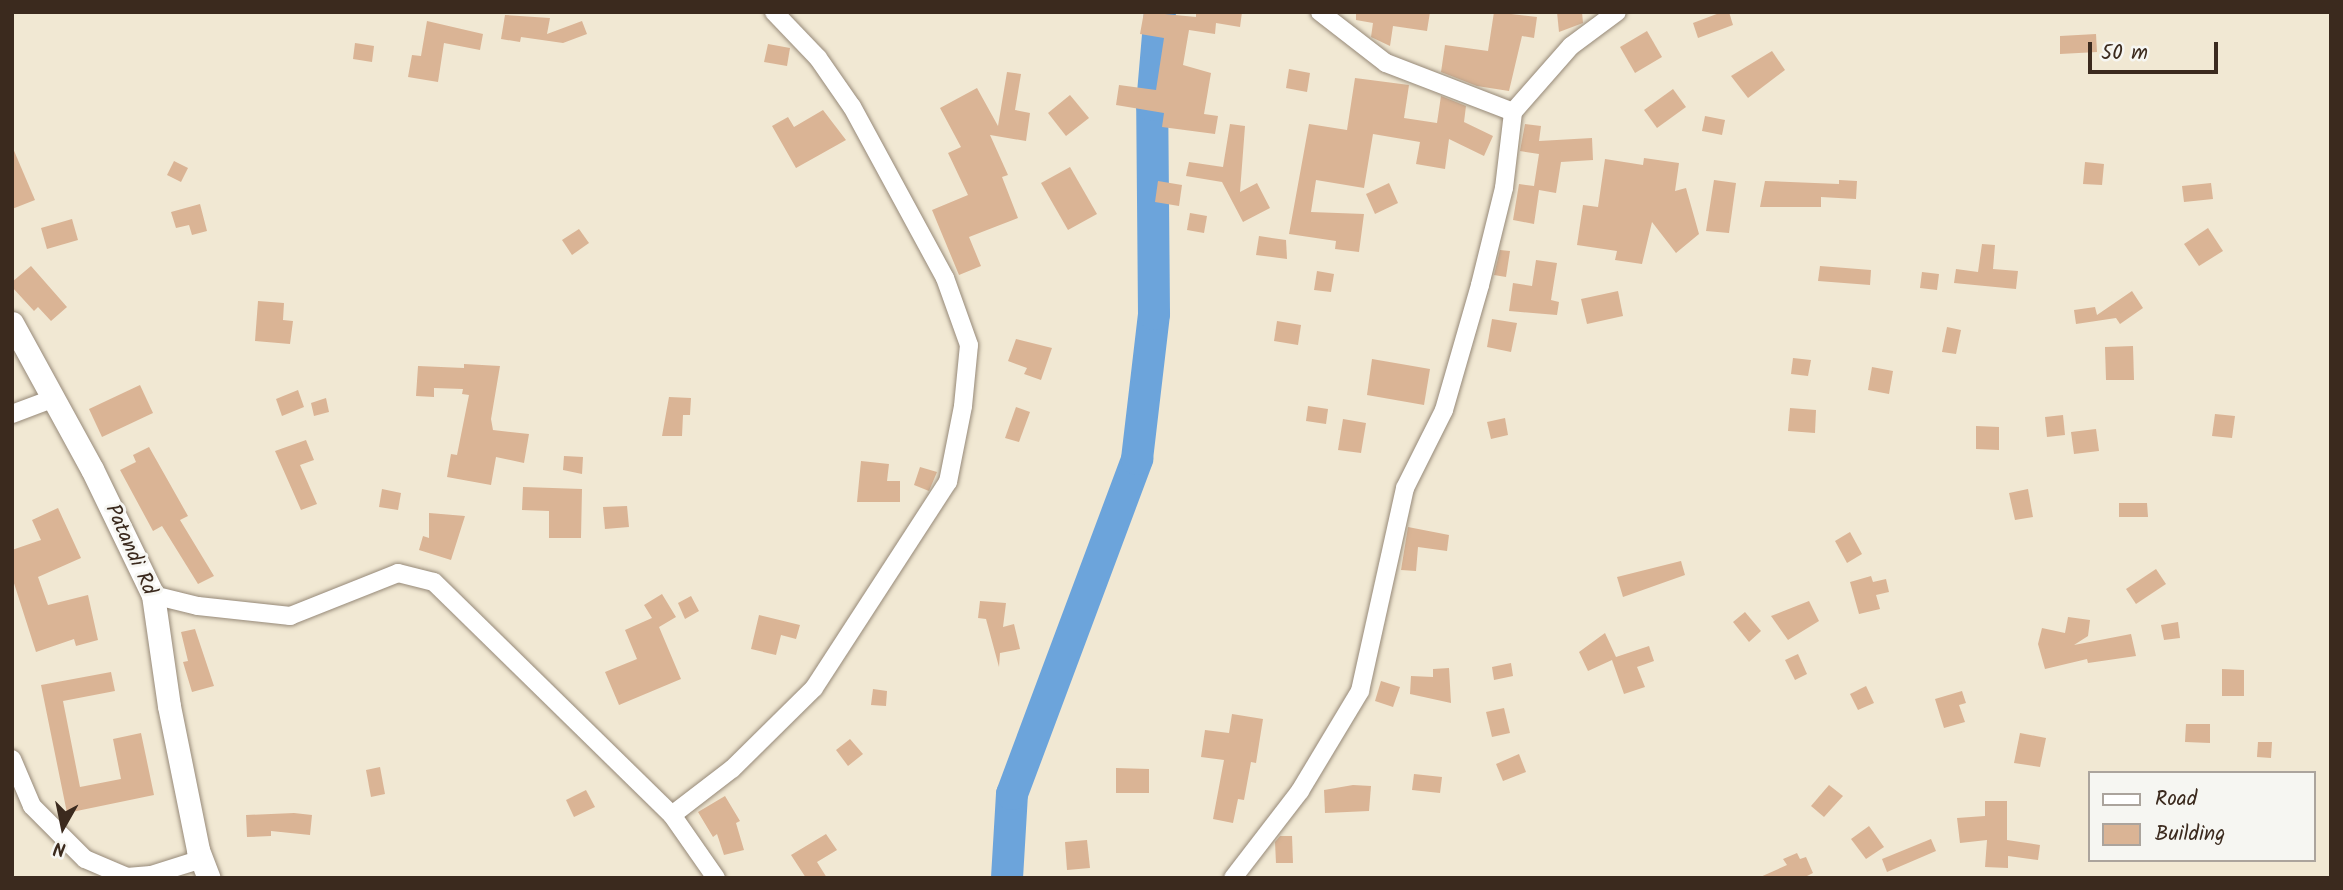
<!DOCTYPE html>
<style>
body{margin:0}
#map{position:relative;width:2343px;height:890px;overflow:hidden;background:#f1e8d3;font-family:Kalam,sans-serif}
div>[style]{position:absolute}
.river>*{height:32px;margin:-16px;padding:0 16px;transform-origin:16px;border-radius:16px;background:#6ca4db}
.building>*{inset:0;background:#dab495}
.roads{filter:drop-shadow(0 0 2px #968978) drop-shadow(0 0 2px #968978)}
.minor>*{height:18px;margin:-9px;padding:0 9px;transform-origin:9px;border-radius:9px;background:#fff}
.tertiary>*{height:23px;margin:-11.5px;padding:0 11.5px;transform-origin:11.5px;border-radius:11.5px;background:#fff}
span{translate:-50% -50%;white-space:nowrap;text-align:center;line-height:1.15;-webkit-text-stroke:6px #f6f6f2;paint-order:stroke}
.street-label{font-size:21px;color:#3b2a1e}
.frame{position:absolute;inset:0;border:14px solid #3b2a1e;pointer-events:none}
.legend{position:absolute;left:2088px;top:771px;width:228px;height:91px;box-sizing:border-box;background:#f6f6f2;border:2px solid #aba49d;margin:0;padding:9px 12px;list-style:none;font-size:21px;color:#3b2a1e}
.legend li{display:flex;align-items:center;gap:14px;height:35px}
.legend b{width:35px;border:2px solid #aba49d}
.north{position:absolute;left:28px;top:792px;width:70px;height:70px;-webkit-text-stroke:5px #f6f6f2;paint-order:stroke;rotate:189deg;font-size:19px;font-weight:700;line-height:28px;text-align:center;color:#3b2a1e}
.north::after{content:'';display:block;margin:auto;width:24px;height:32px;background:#3b2a1e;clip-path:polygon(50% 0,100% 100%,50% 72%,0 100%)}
.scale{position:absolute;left:2088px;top:42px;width:130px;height:32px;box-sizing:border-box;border:4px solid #3b2a1e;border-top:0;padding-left:9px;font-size:21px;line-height:24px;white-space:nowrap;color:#3b2a1e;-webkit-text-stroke:5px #f6f6f2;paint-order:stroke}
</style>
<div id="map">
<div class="river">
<i style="left:1007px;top:878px;width:84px;rotate:-86.6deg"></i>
<i style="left:1012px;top:794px;width:358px;rotate:-69.5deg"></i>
<i style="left:1137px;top:459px;width:146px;rotate:-83.3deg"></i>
<i style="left:1154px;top:314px;width:209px;rotate:-90.5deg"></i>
<i style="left:1152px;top:105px;width:93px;rotate:-85.1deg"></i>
</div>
<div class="building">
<i style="clip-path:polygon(1144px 12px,1196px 17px,1196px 12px,1242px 12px,1240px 27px,1216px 23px,1215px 34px,1189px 30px,1183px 65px,1211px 73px,1204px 114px,1218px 116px,1215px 134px,1162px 127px,1164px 113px,1116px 105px,1119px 85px,1156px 90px,1164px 38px,1140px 34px)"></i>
<i style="clip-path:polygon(1356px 12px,1430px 12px,1427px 31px,1393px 26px,1390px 46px,1371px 37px,1373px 23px,1356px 20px)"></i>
<i style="clip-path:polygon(1494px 12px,1537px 17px,1534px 38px,1522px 36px,1509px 91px,1477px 86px,1441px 72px,1445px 45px,1488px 51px)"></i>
<i style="clip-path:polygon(1557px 12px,1582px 12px,1583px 23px,1559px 32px)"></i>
<i style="clip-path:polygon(1722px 12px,1729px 12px,1733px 25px,1698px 38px,1693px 23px)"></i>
<i style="clip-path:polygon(505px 15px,550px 18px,547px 34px,582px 21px,587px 34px,563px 43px,521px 37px,520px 42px,501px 39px)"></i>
<i style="clip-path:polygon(427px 21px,483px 34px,480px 50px,444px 43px,438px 82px,408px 77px,412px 55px,421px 56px)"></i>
<i style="clip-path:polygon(1647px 31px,1662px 57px,1635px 73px,1620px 47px)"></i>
<i style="clip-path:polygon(2096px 34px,2097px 52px,2060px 54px,2060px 36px)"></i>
<i style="clip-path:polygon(355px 43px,374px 46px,372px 62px,353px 59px)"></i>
<i style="clip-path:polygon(768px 44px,790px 48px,787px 66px,764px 62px)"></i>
<i style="clip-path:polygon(1772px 51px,1785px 70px,1748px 98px,1731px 76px)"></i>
<i style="clip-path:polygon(1289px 69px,1310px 73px,1307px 92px,1286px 88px)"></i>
<i style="clip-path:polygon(1007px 72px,1021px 74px,1015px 110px,1030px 113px,1026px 141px,990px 135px,1008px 175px,1002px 177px,1018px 218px,969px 237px,981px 266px,959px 275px,932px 210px,968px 195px,948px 153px,961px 147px,940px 108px,977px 88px,998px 126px)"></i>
<i style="clip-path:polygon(1355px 78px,1409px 85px,1404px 118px,1437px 123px,1441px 96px,1466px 106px,1464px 122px,1493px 136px,1484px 156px,1449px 139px,1445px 169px,1416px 164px,1420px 142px,1373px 134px,1364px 188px,1316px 180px,1311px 212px,1364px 214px,1359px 252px,1335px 249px,1336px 241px,1289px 234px,1309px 124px,1347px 130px)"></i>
<i style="clip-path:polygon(1673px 89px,1686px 107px,1657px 128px,1644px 110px)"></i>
<i style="clip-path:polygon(1070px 95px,1089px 118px,1066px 136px,1048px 113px)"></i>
<i style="clip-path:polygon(823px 110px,846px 140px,796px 168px,772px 126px,788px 117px,794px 127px)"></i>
<i style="clip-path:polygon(1705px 116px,1725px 120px,1722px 135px,1702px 131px)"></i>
<i style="clip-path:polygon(1230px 124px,1245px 126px,1240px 192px,1257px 183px,1270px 208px,1243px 222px,1222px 182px,1186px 176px,1189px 162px,1223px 167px)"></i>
<i style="clip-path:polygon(1525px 124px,1541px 126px,1539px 141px,1592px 138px,1593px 160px,1561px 162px,1556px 193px,1539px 190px,1534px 224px,1513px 220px,1519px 184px,1534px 186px,1539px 154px,1520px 151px)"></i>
<i style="clip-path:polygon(12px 146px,35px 200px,12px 209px)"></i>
<i style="clip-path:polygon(1644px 158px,1679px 163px,1675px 191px,1686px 188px,1699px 234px,1676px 253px,1652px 222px,1642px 264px,1615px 260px,1617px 251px,1577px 245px,1583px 205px,1598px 207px,1605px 159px,1643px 165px)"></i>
<i style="clip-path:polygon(174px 161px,188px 168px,181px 182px,167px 175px)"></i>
<i style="clip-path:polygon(2085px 162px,2104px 164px,2102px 185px,2083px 184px)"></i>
<i style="clip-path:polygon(1070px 167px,1097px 214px,1068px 230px,1041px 183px)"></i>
<i style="clip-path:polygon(1714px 180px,1736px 183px,1729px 233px,1706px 231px)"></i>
<i style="clip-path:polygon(1839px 180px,1857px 181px,1856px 199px,1821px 197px,1821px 207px,1760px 207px,1765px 181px,1839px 184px)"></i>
<i style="clip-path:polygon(1158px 181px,1182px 185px,1179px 206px,1155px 202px)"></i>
<i style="clip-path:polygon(1389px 183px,1398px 203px,1375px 214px,1366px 194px)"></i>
<i style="clip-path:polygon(2211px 183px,2213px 199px,2184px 202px,2182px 186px)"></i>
<i style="clip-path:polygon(200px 204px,207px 231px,192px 235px,189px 225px,176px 228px,171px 212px)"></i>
<i style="clip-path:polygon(1190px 213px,1207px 216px,1204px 233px,1187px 230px)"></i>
<i style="clip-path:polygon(72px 219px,78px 240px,47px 249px,41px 228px)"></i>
<i style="clip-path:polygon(2208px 228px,2223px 251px,2199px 266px,2184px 244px)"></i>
<i style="clip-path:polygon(579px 229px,589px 243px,572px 255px,562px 240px)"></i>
<i style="clip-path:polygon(1259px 236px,1286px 240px,1287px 259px,1256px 255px)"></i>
<i style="clip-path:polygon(1982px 244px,1995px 245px,1993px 269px,2018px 271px,2016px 289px,1954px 283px,1956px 269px,1978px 272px)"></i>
<i style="clip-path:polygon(1500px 250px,1510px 251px,1506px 277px,1494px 275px)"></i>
<i style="clip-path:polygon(1536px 260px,1557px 263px,1551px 300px,1559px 302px,1557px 315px,1509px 311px,1513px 283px,1532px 286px)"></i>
<i style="clip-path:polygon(31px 266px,67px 307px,51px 321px,38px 307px,34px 311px,12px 287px,12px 282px)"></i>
<i style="clip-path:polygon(1820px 266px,1871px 270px,1870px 285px,1818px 281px)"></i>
<i style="clip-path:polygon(1317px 271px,1334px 274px,1331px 292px,1314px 290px)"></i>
<i style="clip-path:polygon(1922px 272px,1939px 274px,1937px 290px,1920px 288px)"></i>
<i style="clip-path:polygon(1618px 291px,1623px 316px,1587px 324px,1581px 299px)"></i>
<i style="clip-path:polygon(2132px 291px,2143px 308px,2120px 324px,2116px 318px,2076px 324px,2074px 310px,2095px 307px,2097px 315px)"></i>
<i style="clip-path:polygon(258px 301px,284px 303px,283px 320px,293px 321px,290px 344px,255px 341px)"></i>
<i style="clip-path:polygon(1492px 319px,1517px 323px,1511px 352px,1487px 347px)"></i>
<i style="clip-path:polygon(1277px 321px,1301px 325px,1298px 345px,1274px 341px)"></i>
<i style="clip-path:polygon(1947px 327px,1961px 330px,1956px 354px,1942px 352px)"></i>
<i style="clip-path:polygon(1016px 339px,1052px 348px,1041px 380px,1024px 374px,1027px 368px,1008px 361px)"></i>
<i style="clip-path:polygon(2133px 346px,2134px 380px,2106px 380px,2105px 347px)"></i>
<i style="clip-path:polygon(1793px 358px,1811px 360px,1808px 376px,1791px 374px)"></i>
<i style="clip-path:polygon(1372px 359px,1430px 369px,1424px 405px,1367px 395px)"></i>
<i style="clip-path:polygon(464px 364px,500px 366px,491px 419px,493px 430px,529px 434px,524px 463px,496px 457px,491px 485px,447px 477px,451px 454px,457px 455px,469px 395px,462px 394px,463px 389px,434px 388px,434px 397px,416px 396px,418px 366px,464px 368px)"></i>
<i style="clip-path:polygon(1872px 367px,1893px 371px,1889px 394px,1868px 390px)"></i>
<i style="clip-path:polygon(140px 385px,153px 413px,102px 437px,89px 409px)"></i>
<i style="clip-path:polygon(298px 390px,304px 407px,282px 416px,276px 399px)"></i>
<i style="clip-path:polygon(669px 397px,691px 398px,690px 415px,683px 415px,682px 436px,662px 436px)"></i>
<i style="clip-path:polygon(326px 398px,329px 412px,314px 416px,311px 403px)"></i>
<i style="clip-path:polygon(1308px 406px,1328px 409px,1326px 424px,1306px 421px)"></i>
<i style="clip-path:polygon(1016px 407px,1030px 412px,1019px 442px,1005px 438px)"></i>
<i style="clip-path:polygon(1790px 408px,1816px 410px,1815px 433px,1788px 431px)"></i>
<i style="clip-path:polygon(2215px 414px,2235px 416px,2232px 438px,2212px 436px)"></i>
<i style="clip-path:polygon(2063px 415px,2065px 435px,2047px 437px,2045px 417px)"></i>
<i style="clip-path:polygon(1505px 418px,1508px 435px,1491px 439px,1487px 422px)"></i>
<i style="clip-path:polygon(1343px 419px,1366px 423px,1361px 453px,1338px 450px)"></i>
<i style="clip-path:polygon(1976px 426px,1999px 427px,1999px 450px,1976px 449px)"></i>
<i style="clip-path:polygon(2096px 429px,2099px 451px,2074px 454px,2071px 432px)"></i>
<i style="clip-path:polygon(306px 440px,314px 460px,300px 465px,317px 504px,301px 510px,275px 451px)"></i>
<i style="clip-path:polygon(149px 447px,188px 516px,180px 520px,214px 576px,198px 584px,162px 526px,153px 531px,120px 470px,136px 462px,133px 455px)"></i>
<i style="clip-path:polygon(564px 456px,583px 457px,582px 474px,563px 470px)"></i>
<i style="clip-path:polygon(861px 461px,889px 464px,887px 481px,900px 481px,900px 502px,857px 502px)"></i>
<i style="clip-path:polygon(920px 467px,937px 472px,929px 491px,914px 485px)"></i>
<i style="clip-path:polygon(523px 487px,582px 489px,581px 538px,549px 538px,549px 511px,522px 510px)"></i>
<i style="clip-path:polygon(382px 489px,401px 493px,398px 510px,379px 507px)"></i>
<i style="clip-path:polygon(2028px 489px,2033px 517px,2015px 520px,2009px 493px)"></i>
<i style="clip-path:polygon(2119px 503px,2147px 503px,2148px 517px,2119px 517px)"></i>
<i style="clip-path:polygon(627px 506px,629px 527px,605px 529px,603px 507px)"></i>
<i style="clip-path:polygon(58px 508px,81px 558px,38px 577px,48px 605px,88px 595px,98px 640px,76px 646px,74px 639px,36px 652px,12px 577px,12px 550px,41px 540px,32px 520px)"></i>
<i style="clip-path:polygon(429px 513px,465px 516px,451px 560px,419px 550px,423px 536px,429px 538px)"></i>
<i style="clip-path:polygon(1408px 527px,1449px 535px,1447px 551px,1418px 547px,1416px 571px,1401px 570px)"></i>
<i style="clip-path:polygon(1850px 532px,1862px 554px,1847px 563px,1835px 541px)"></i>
<i style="clip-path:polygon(1681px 561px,1685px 575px,1623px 597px,1617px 577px)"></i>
<i style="clip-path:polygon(2156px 569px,2166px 584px,2136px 604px,2126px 589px)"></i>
<i style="clip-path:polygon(1871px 576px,1873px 582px,1886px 579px,1889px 592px,1876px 595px,1880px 609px,1859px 614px,1850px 582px)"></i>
<i style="clip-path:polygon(662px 594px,676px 617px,659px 627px,681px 679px,619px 705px,605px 672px,637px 659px,625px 630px,652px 618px,644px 605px)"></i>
<i style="clip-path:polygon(691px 596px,699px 611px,685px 619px,678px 603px)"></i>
<i style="clip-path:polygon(980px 601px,1006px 603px,1003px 627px,1014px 624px,1020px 649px,1000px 653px,999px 667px,986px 619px,978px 618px)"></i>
<i style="clip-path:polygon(1809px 601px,1819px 621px,1788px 640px,1771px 616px)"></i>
<i style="clip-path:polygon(1745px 612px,1761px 631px,1749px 642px,1733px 622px)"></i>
<i style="clip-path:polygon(759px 615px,800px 625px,796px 639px,781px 635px,776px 655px,751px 649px)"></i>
<i style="clip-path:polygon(2068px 617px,2090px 620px,2088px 636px,2074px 645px,2131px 634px,2136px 656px,2088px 663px,2087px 659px,2045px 669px,2038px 644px,2042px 628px,2065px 633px)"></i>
<i style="clip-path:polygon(2178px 622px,2180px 638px,2164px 640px,2161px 625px)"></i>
<i style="clip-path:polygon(195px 629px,214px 686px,192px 692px,183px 662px,188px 661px,181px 632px)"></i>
<i style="clip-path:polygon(1605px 633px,1616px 657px,1649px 646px,1654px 661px,1637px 667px,1645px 687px,1624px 694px,1612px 660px,1588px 671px,1579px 652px)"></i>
<i style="clip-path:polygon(1798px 654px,1807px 674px,1795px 680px,1785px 660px)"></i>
<i style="clip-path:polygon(1511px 663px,1513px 676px,1494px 680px,1492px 667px)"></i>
<i style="clip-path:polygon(1449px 668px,1451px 703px,1410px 694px,1411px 676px,1433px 677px,1433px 669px)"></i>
<i style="clip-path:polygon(2222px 669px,2244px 670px,2244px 696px,2222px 696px)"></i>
<i style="clip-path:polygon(111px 672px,115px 691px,63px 701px,80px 787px,121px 779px,113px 739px,141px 733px,154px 795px,67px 813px,41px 685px)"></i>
<i style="clip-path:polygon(1381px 681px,1400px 687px,1393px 707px,1375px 701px)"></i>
<i style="clip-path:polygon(1866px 686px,1874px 703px,1858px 710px,1850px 694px)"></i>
<i style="clip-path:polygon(873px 689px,887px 691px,886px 706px,871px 705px)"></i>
<i style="clip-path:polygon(1962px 691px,1966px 703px,1959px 705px,1965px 722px,1944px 728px,1935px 699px)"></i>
<i style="clip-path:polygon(1504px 708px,1510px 733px,1492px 737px,1486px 712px)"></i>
<i style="clip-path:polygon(1232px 714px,1263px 719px,1256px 763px,1251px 762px,1244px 800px,1238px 799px,1233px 823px,1213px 819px,1224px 760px,1201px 757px,1205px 730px,1229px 733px)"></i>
<i style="clip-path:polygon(2186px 724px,2210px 724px,2210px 743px,2185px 742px)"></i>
<i style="clip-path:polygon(2020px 733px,2046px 738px,2040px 767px,2014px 763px)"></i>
<i style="clip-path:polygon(850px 739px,863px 754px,848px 766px,836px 750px)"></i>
<i style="clip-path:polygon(2258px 742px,2272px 742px,2271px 758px,2257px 757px)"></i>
<i style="clip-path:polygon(1519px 754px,1526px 772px,1503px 781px,1496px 764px)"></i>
<i style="clip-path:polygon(380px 767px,385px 794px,371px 797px,366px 770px)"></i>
<i style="clip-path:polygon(1116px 768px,1149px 769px,1149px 793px,1116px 793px)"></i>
<i style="clip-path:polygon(1414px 774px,1442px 777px,1440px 793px,1412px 790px)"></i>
<i style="clip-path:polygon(1353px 785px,1371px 786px,1369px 811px,1325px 813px,1324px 790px)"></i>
<i style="clip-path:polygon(1829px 785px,1843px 796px,1824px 817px,1811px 806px)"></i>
<i style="clip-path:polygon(586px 790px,595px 807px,574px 817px,566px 800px)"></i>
<i style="clip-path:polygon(725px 796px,740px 821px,736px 823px,744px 850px,724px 855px,717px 834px,713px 837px,698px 812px)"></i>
<i style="clip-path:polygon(1985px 801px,2007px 801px,2007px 840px,2040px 845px,2038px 860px,2008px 856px,2008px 868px,1985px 867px,1987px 840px,1960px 843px,1957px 818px,1985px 816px)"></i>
<i style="clip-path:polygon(294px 813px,312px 815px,310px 835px,271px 831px,271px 836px,247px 837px,246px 815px)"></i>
<i style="clip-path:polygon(1869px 826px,1884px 847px,1866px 859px,1851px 839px)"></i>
<i style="clip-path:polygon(826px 834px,837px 850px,817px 862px,827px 878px,806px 878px,791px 855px)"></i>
<i style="clip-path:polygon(1280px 836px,1292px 836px,1293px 863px,1276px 863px,1275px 842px)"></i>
<i style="clip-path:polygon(1931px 839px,1936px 851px,1887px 872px,1882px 859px)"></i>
<i style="clip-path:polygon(1087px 840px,1090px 868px,1067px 870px,1065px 842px)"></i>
<i style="clip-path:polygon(1797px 853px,1800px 859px,1806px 857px,1813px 873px,1803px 878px,1758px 878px,1787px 865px,1783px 859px)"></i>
</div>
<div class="roads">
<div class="minor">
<i style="left:1320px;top:12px;width:83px;rotate:37.7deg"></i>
<i style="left:1386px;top:63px;width:136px;rotate:21.1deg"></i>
<i style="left:12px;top:414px;width:43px;rotate:-20.6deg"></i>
<i style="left:153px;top:595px;width:46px;rotate:13.7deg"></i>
<i style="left:198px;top:606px;width:93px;rotate:6.2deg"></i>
<i style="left:290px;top:616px;width:116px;rotate:-21.7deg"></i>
<i style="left:398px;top:573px;width:37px;rotate:14deg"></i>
<i style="left:434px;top:582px;width:333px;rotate:44.4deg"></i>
<i style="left:672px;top:815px;width:77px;rotate:55.1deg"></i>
<i style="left:12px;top:759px;width:51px;rotate:66.9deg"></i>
<i style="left:32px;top:806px;width:75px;rotate:45deg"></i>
<i style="left:85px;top:859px;width:46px;rotate:23.2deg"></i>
<i style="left:127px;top:877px;width:24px;rotate:-5deg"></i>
<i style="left:151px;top:875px;width:53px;rotate:-17.4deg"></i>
<i style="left:672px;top:815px;width:76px;rotate:-37.5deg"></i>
<i style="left:732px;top:769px;width:115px;rotate:-44.6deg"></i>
<i style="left:814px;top:688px;width:246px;rotate:-57deg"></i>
<i style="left:948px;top:482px;width:77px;rotate:-78.8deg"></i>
<i style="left:963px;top:406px;width:61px;rotate:-84.4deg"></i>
<i style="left:969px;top:345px;width:71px;rotate:-109.7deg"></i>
<i style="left:945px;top:278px;width:195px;rotate:-118.5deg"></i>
<i style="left:852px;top:107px;width:60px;rotate:-124.8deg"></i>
<i style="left:818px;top:58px;width:64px;rotate:-133.7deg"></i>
<i style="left:1233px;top:878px;width:110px;rotate:-52.4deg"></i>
<i style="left:1300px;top:791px;width:117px;rotate:-59deg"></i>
<i style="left:1360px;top:691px;width:208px;rotate:-77.5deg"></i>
<i style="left:1405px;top:488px;width:87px;rotate:-63.4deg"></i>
<i style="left:1444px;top:410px;width:130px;rotate:-73.9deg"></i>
<i style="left:1480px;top:285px;width:100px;rotate:-76.1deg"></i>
<i style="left:1504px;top:188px;width:77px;rotate:-83.2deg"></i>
<i style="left:1513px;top:112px;width:88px;rotate:-48.7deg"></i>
<i style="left:1571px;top:46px;width:57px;rotate:-36.5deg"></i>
</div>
<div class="tertiary">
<i style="left:12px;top:323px;width:166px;rotate:61.3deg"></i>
<i style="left:92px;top:469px;width:140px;rotate:64.2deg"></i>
<i style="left:153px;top:595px;width:112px;rotate:81.8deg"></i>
<i style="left:169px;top:706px;width:147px;rotate:78.6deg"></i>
<i style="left:198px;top:850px;width:30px;rotate:69deg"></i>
</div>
</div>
<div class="street-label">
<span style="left:130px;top:550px;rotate:66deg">Patandi Rd</span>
</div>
<div class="frame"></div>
<ul class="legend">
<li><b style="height:9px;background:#fff"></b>Road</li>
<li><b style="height:19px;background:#dab495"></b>Building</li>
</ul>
<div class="north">N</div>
<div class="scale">50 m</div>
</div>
